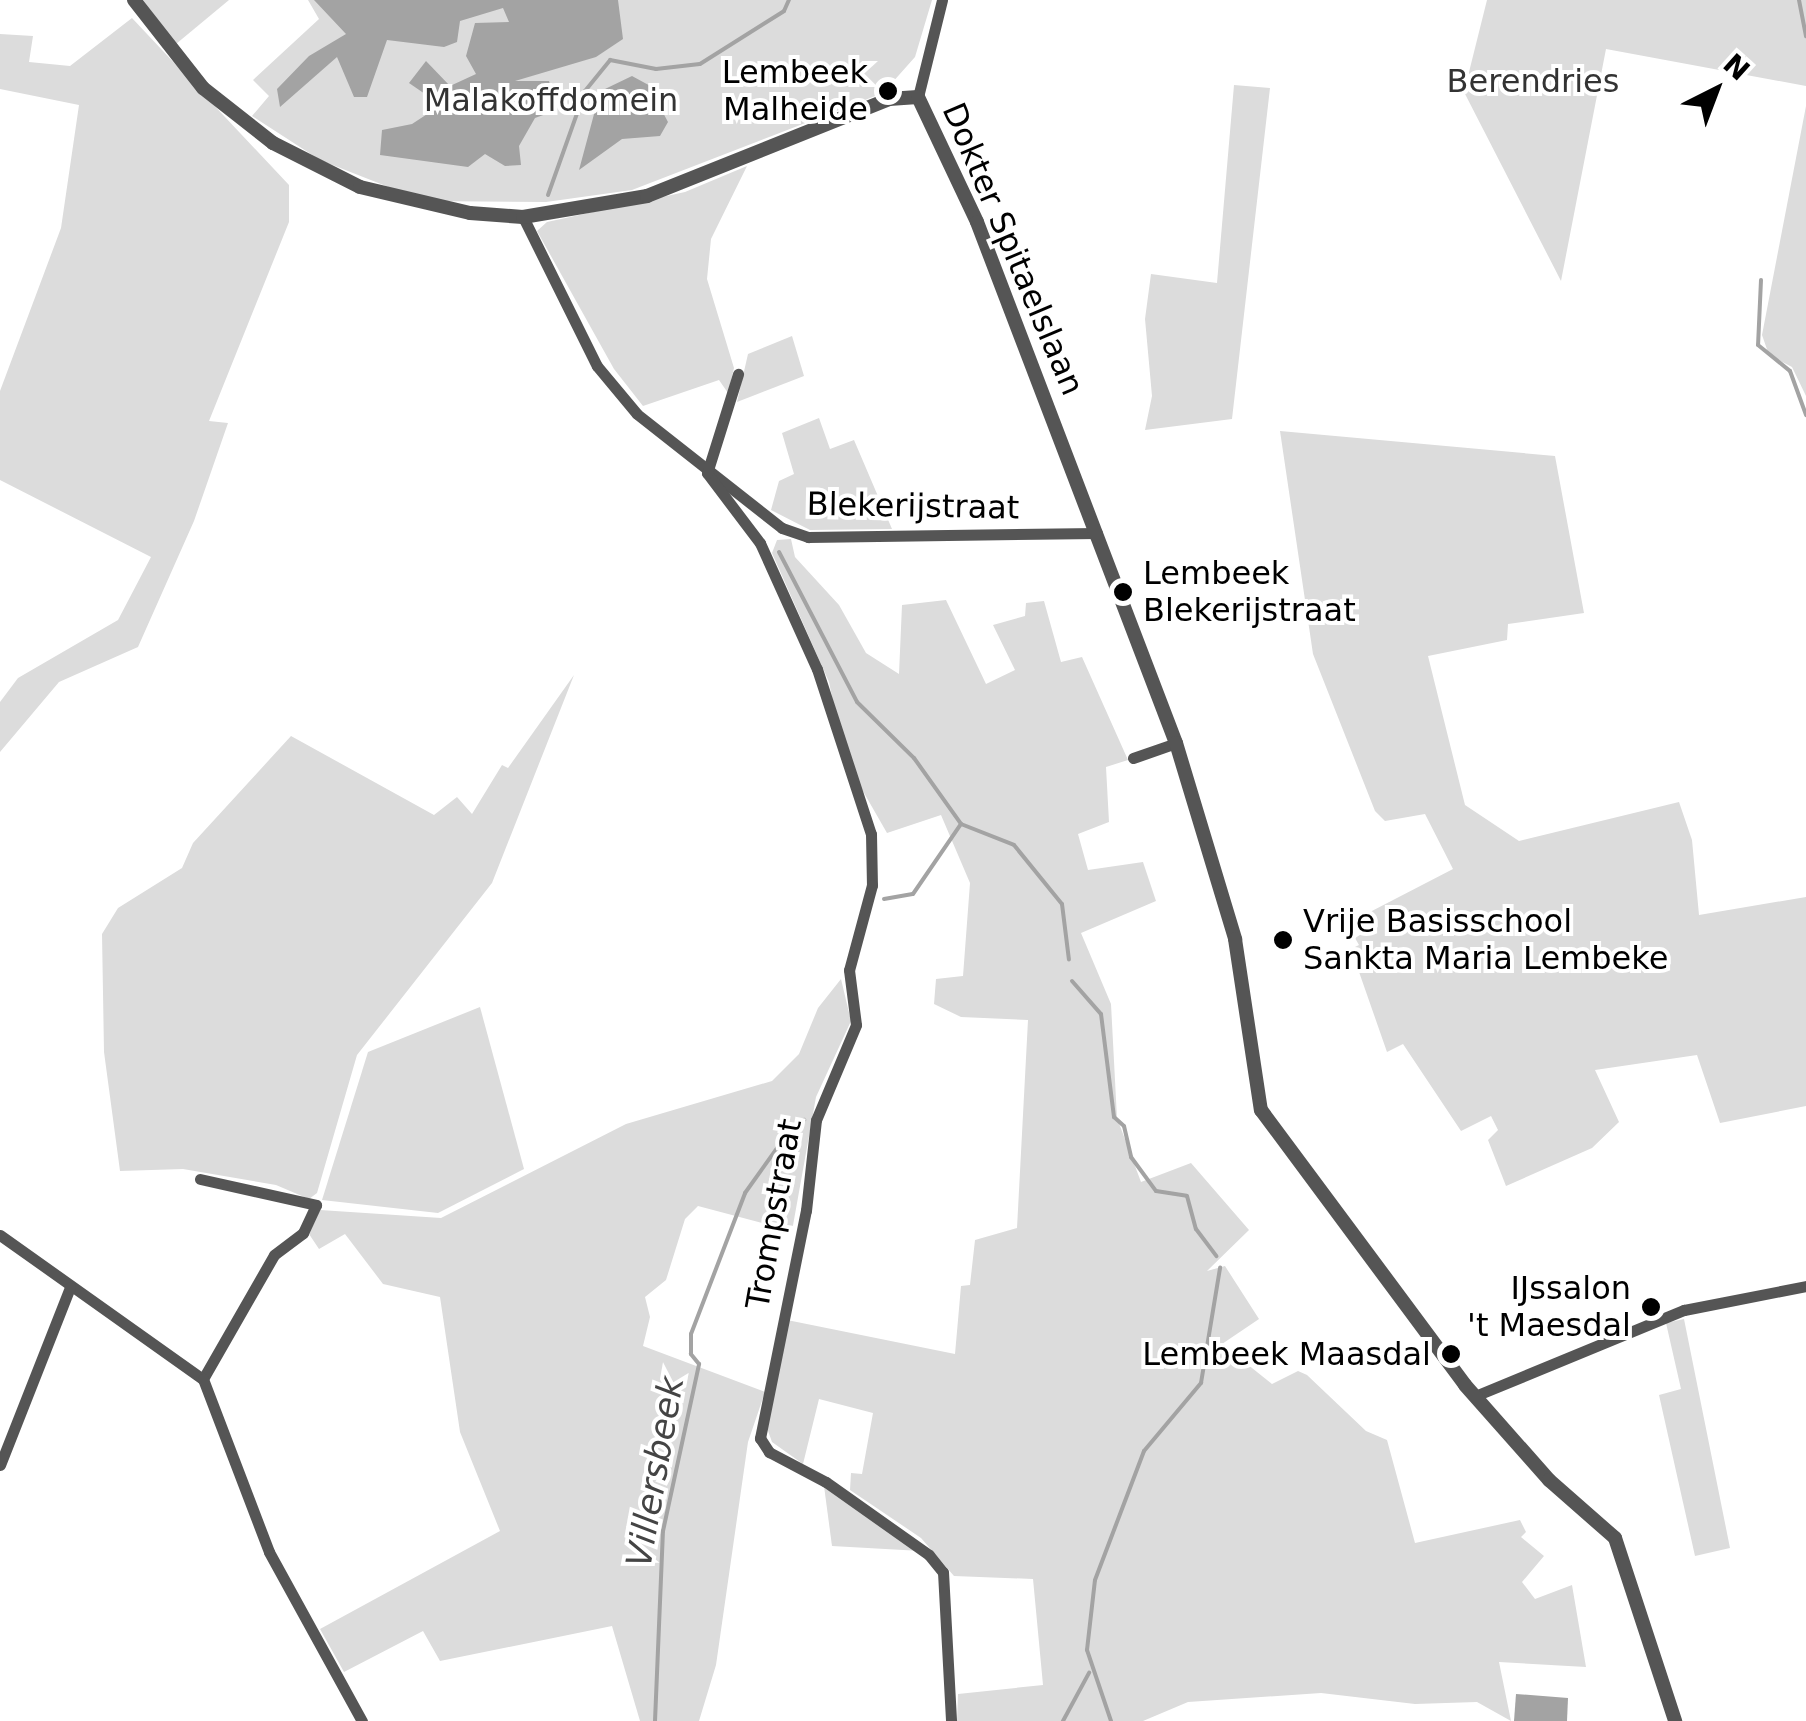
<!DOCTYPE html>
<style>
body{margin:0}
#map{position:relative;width:1806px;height:1721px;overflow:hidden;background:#fff;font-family:"DejaVu Sans",sans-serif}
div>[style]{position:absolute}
.green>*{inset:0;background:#dcdcdc}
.water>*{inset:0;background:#a3a3a3}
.stream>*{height:4px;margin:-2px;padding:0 2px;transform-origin:2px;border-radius:2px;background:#a3a3a3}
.minor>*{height:11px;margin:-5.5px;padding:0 5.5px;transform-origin:5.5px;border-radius:5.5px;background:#555}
.tertiary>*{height:14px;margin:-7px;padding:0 7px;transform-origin:7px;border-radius:7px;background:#555}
.dots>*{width:28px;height:28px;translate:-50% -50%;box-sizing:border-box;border:5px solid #fff;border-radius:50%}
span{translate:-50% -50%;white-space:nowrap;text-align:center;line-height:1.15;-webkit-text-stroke:8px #fff;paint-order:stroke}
.poi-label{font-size:32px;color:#000}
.right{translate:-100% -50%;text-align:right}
.left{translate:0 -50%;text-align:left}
.park-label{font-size:32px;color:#333}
.street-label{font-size:32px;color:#000}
.water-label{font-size:35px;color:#444;font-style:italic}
.north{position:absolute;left:1666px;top:40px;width:100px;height:100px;-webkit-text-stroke:8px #fff;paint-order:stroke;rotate:42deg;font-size:28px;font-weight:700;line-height:40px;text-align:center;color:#000}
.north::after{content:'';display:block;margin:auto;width:35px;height:45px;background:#000;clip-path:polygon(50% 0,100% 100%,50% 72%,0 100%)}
</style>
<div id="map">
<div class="green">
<i style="clip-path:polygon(143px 0,229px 0,176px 44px)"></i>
<i style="clip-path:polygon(308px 0,932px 0,915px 57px,883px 93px,632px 190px,546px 202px,424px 201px,320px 160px,252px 116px,269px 96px,253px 80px,319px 19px)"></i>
<i style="clip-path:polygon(1487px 0,1806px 0,1806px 86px,1606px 49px,1561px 281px,1464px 92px)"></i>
<i style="clip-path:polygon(132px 18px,289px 185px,289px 222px,209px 421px,228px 423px,194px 521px,138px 647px,59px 682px,0 752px,0 702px,18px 678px,118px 620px,151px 557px,0 480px,0 391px,61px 228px,79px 105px,0 89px,0 34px,33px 36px,29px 62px,70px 66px)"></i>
<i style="clip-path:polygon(1234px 85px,1270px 88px,1232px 419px,1145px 430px,1152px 396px,1145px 319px,1151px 274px,1217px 283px)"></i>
<i style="clip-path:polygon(1806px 106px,1806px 396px,1792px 367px,1769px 355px,1762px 335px)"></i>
<i style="clip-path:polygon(747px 166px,711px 239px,707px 279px,734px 368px,728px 393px,719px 380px,643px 406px,614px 369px,537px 231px,547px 222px,685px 192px)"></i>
<i style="clip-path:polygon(792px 336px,804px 376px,737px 402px,748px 354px)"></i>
<i style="clip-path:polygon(819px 418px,830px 449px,854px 440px,892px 529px,810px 530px,771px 510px,779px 481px,794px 474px,782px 433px)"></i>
<i style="clip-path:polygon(1280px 431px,1555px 456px,1584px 613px,1508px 624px,1507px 640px,1428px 656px,1465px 805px,1519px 841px,1679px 802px,1692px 840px,1699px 915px,1806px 897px,1806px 1106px,1720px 1123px,1697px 1055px,1595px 1070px,1619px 1122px,1592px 1148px,1506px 1186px,1488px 1140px,1498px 1130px,1491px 1116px,1461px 1131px,1403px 1044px,1387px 1052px,1351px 949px,1359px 945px,1355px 938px,1373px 927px,1368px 913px,1453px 869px,1425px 814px,1385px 821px,1375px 811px,1313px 654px)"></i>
<i style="clip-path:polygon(791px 539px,795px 557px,839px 605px,866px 653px,899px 674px,902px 605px,946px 600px,986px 684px,1015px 670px,993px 625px,1025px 616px,1026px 603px,1044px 601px,1061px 662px,1082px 657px,1128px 760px,1106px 767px,1109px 822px,1078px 834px,1088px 870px,1143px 862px,1156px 901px,1081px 933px,1111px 1004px,1117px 1118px,1141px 1182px,1191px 1163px,1249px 1230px,1207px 1271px,1225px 1266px,1259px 1319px,1222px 1344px,1272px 1384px,1298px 1371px,1307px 1375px,1366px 1431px,1387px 1440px,1415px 1543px,1520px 1520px,1526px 1532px,1521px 1537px,1544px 1556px,1522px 1582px,1535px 1599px,1572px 1585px,1586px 1667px,1499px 1662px,1511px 1721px,1477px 1702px,1415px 1704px,1321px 1693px,1188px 1702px,1143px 1721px,957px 1721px,958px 1694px,1043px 1685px,1033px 1579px,954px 1576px,921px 1538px,850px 1490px,851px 1473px,862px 1474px,873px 1413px,819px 1399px,803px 1464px,772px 1442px,767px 1428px,787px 1320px,955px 1354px,961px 1286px,970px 1285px,975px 1240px,1017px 1228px,1028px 1020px,961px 1017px,934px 1004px,936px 979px,963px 976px,970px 883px,941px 815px,887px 833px,856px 779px,842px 745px,829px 682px,772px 553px,777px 540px)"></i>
<i style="clip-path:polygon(574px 675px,492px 883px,357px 1055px,317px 1193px,309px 1199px,276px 1185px,183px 1169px,120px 1171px,104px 1052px,102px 934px,118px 908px,182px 868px,193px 843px,291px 736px,434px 815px,457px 797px,472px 814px,502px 765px,508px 768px)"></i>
<i style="clip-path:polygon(841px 979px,851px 1021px,816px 1097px,792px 1231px,698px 1206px,685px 1219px,666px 1280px,645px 1297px,650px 1317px,643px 1346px,765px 1392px,748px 1442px,716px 1665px,699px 1721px,640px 1721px,612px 1626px,440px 1661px,423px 1631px,344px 1672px,320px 1629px,500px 1531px,460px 1432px,440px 1297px,383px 1284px,345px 1234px,319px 1249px,309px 1234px,320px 1210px,441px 1218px,626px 1124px,772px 1081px,799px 1054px,818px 1008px)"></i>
<i style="clip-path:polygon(480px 1007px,524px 1169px,438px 1213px,322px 1200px,368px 1052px)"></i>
<i style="clip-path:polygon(1684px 1319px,1730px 1548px,1695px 1556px,1659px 1395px,1681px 1389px,1666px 1323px)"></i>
<i style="clip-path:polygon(824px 1486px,921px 1551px,832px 1546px)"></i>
</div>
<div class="water">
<i style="clip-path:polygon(314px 0,618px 0,623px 39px,596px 57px,515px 81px,549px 81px,557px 110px,535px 118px,519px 146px,521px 165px,505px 166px,485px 154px,468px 167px,380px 155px,382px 130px,412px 124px,441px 105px,409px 83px,426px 61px,450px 86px,476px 74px,466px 56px,475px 23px,509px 22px,503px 8px,460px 21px,457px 42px,444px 47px,387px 40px,367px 97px,354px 97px,337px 57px,280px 107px,277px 89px,309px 56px,346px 34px)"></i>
<i style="clip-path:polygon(632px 76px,667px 95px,660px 107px,668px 122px,660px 136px,622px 139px,579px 170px,597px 103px,605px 89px)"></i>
<i style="clip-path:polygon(1516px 1694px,1568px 1698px,1567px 1721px,1514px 1721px)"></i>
</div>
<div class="stream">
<i style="left:1799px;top:0;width:37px;rotate:79deg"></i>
<i style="left:548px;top:195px;width:110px;rotate:-70.4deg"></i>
<i style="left:585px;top:91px;width:40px;rotate:-51deg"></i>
<i style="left:610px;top:60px;width:47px;rotate:11.1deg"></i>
<i style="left:656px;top:69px;width:44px;rotate:-6.5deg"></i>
<i style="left:700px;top:64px;width:99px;rotate:-32.2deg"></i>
<i style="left:784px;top:11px;width:12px;rotate:-66deg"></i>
<i style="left:1761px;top:280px;width:65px;rotate:92.6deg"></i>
<i style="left:1758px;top:345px;width:41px;rotate:39.1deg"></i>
<i style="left:1790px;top:371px;width:47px;rotate:70deg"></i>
<i style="left:779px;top:552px;width:169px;rotate:62.5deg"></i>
<i style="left:857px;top:702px;width:80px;rotate:44.5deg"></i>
<i style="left:914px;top:758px;width:81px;rotate:54.5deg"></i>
<i style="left:961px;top:824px;width:57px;rotate:21.6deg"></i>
<i style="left:1014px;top:845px;width:76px;rotate:50.9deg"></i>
<i style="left:1062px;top:904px;width:56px;rotate:82.9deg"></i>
<i style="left:884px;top:899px;width:29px;rotate:-10deg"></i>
<i style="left:913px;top:894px;width:85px;rotate:-55.6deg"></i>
<i style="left:1072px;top:981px;width:44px;rotate:48.7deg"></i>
<i style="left:1101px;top:1014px;width:104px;rotate:82.8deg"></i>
<i style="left:1114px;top:1117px;width:13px;rotate:42deg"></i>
<i style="left:1124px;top:1126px;width:32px;rotate:77deg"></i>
<i style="left:1131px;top:1157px;width:42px;rotate:53.7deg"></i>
<i style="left:1156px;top:1191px;width:31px;rotate:9deg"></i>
<i style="left:1187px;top:1196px;width:34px;rotate:75deg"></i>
<i style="left:1196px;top:1229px;width:34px;rotate:53deg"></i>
<i style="left:794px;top:1126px;width:12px;rotate:-31deg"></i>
<i style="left:655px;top:1721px;width:190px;rotate:-87.6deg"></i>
<i style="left:663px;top:1531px;width:171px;rotate:-77.8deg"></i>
<i style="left:699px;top:1364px;width:13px;rotate:-129deg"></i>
<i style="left:691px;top:1354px;width:20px;rotate:-90deg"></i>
<i style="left:691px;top:1334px;width:151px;rotate:-69deg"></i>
<i style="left:745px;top:1193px;width:69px;rotate:-54.5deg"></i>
<i style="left:1063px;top:1721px;width:55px;rotate:-61.6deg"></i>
<i style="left:1111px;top:1721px;width:75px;rotate:-108.7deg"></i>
<i style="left:1087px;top:1650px;width:70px;rotate:-83.5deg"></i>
<i style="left:1095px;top:1580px;width:138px;rotate:-69.2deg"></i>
<i style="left:1144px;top:1451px;width:89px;rotate:-50deg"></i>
<i style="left:1201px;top:1383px;width:117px;rotate:-80.6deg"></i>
</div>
<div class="minor">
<i style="left:918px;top:97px;width:100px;rotate:-76.1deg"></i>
<i style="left:523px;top:217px;width:166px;rotate:63.6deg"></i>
<i style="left:597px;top:366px;width:62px;rotate:50.2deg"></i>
<i style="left:637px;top:414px;width:184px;rotate:38.2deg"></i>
<i style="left:782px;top:528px;width:28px;rotate:19deg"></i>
<i style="left:808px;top:537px;width:289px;rotate:-0.8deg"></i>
<i style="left:707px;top:473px;width:88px;rotate:52.9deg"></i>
<i style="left:760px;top:543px;width:138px;rotate:65.7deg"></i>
<i style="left:817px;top:669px;width:174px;rotate:71.9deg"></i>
<i style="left:871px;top:834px;width:51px;rotate:88.9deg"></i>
<i style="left:872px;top:885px;width:88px;rotate:105.1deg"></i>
<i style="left:849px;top:970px;width:55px;rotate:82.7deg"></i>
<i style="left:856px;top:1025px;width:103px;rotate:112.8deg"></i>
<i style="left:816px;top:1120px;width:91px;rotate:96.3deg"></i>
<i style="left:806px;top:1210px;width:233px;rotate:101.4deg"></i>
<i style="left:760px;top:1438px;width:17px;rotate:57deg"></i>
<i style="left:769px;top:1452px;width:64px;rotate:27.8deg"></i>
<i style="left:826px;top:1482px;width:126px;rotate:35.3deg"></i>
<i style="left:929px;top:1555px;width:22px;rotate:51deg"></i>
<i style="left:943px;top:1572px;width:149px;rotate:86.9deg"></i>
<i style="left:707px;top:473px;width:104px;rotate:-72.6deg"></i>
<i style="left:1133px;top:758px;width:46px;rotate:-19.2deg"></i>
<i style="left:200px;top:1179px;width:119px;rotate:12.6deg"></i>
<i style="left:316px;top:1205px;width:31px;rotate:115deg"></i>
<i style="left:303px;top:1233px;width:36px;rotate:143deg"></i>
<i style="left:274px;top:1255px;width:143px;rotate:119.8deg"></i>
<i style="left:0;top:1235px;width:249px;rotate:35.4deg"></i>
<i style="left:203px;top:1379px;width:185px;rotate:69.1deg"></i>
<i style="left:269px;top:1552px;width:193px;rotate:61.2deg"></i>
<i style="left:1475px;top:1396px;width:226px;rotate:-22.4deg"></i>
<i style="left:1684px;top:1310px;width:124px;rotate:-11.1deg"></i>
<i style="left:0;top:1465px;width:191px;rotate:-68.5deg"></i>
</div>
<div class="tertiary">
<i style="left:134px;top:0;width:112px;rotate:51.9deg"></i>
<i style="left:203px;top:88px;width:89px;rotate:38.2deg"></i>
<i style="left:273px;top:143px;width:97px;rotate:26.8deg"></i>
<i style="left:360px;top:187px;width:113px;rotate:13.3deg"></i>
<i style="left:470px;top:213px;width:53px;rotate:4.3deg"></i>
<i style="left:523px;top:217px;width:126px;rotate:-9.6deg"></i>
<i style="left:647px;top:196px;width:261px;rotate:-21.8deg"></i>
<i style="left:889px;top:99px;width:29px;rotate:-4deg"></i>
<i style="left:918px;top:97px;width:138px;rotate:64.7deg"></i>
<i style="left:977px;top:222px;width:558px;rotate:69.1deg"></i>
<i style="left:1176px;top:743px;width:205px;rotate:73.2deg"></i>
<i style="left:1235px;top:939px;width:173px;rotate:81.4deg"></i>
<i style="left:1261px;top:1110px;width:342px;rotate:53.4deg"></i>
<i style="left:1465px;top:1385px;width:127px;rotate:48.5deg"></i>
<i style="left:1549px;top:1480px;width:88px;rotate:41.3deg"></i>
<i style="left:1615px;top:1538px;width:193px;rotate:71.8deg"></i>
</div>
<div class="dots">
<i style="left:888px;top:91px;background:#000"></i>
<i style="left:1123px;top:592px;background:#000"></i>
<i style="left:1283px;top:940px;background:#000"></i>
<i style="left:1651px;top:1307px;background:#000"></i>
<i style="left:1451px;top:1354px;background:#000"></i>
</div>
<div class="poi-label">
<span class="right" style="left:868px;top:91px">Lembeek<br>Malheide</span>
<span class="left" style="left:1143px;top:592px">Lembeek<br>Blekerijstraat</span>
<span class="left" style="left:1303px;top:940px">Vrije Basisschool<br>Sankta Maria Lembeke</span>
<span class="right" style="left:1631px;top:1307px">IJssalon<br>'t Maesdal</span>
<span class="right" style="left:1431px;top:1354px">Lembeek Maasdal</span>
</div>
<div class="park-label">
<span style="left:1533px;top:81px">Berendries</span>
<span style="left:551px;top:100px">Malakoffdomein</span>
</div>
<div class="street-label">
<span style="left:1013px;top:249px;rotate:67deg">Dokter Spitaelslaan</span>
<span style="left:913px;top:506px;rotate:1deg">Blekerijstraat</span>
<span style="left:774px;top:1214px;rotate:-80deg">Trompstraat</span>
</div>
<div class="water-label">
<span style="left:655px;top:1472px;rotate:-80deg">Villersbeek</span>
</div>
<div class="north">N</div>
</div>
